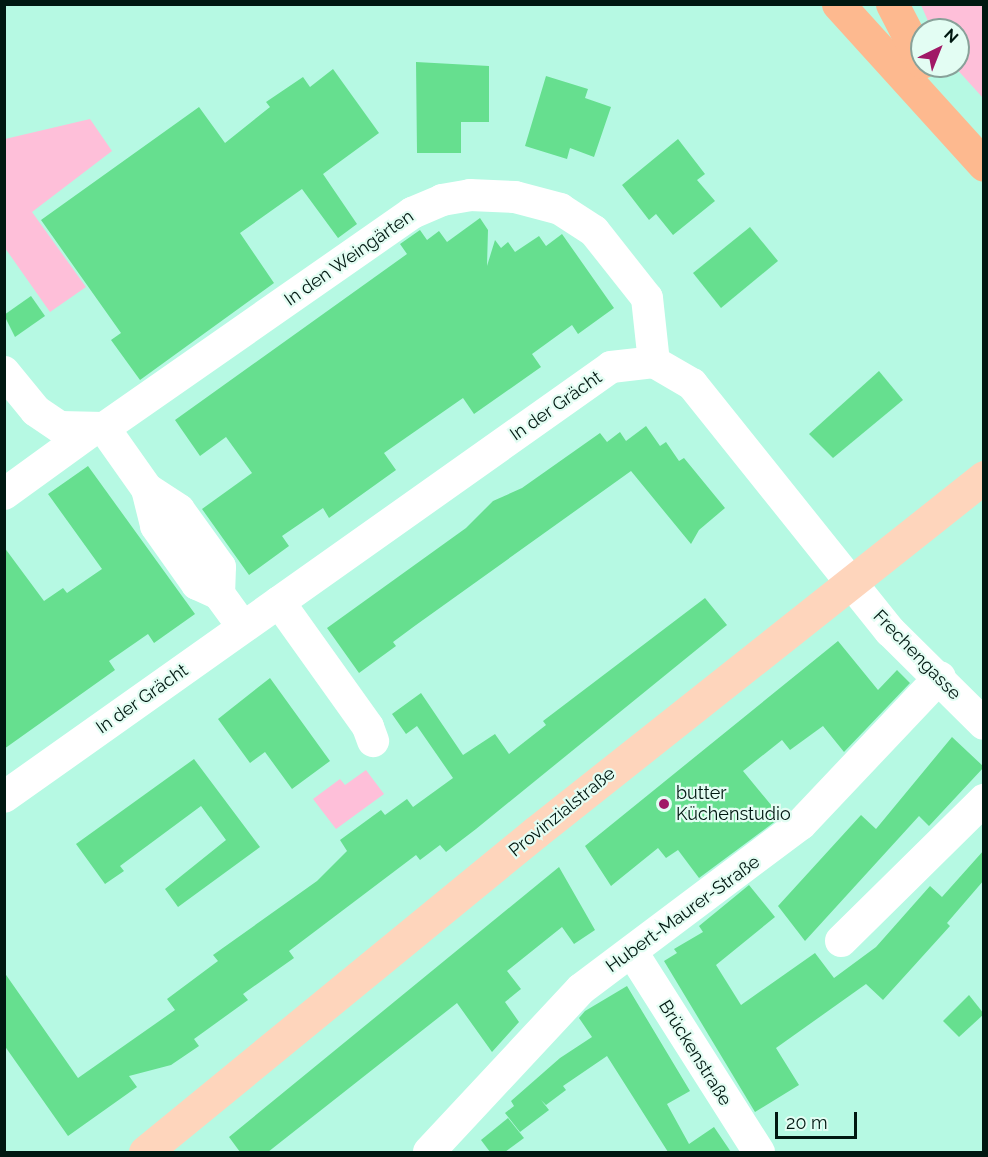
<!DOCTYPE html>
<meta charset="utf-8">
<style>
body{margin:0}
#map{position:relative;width:988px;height:1157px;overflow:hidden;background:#b6f9e3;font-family:Raleway,sans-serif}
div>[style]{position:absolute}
.green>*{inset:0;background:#febfd9}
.building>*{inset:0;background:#66df8f}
.minor>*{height:32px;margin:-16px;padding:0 16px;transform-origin:16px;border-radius:16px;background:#fff}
.major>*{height:33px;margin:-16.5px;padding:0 16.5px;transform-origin:16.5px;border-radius:16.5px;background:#fed5bc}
.highway>*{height:33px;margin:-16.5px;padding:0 16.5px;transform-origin:16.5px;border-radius:16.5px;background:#fdb98f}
.dots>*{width:16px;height:16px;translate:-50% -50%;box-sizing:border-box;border:3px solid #e3fdf3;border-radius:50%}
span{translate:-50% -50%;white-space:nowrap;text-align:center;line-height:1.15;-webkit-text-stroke:4.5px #e3fdf3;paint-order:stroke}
.street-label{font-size:18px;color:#001811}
.poi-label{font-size:18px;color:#001811}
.left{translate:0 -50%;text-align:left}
.frame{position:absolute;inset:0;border:6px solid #001811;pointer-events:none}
.north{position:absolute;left:910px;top:18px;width:60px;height:60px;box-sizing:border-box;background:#e3fdf3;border:2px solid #88a199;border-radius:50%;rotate:43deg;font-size:16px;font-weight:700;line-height:24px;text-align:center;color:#001811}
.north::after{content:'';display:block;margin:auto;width:21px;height:27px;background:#a01966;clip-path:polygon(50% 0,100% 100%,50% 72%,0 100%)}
.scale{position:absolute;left:775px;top:1112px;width:82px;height:27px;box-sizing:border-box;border:3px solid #001811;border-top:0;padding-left:8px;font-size:18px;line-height:21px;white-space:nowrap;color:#001811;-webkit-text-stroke:4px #e3fdf3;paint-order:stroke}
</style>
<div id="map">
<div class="green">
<i style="clip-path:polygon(921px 5px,983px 5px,983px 98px,954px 66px,958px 66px,958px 30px,932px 30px)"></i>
<i style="clip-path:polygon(90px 119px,112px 151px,32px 212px,86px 287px,50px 312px,5px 248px,5px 139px)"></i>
<i style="clip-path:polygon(366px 770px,384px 794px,336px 829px,313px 799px,340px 779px,345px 785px)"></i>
</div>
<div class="building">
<i style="clip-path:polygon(416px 62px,489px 66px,489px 122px,461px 122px,461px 153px,417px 153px)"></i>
<i style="clip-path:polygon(333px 69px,379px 133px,323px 174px,357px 224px,338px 238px,302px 189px,240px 233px,274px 283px,140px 380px,111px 340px,121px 333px,41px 220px,199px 107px,225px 143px,270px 107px,266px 102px,303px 77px,310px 87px)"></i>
<i style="clip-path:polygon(546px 76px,588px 89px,585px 98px,611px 107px,594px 157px,570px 148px,567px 159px,525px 146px)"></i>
<i style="clip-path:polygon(678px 139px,705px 174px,697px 180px,715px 201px,673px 235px,656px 214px,649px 220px,622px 185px)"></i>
<i style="clip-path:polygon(480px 218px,488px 230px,487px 266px,495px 240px,501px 248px,508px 242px,515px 252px,539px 236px,546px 246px,562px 234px,614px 308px,578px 334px,572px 325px,532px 354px,541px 367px,474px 414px,463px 398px,384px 453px,396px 470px,329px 518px,323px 508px,282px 536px,289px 546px,249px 575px,202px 509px,252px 473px,226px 437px,200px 456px,175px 420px,407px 254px,400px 244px,420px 230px,427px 240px,439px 231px,447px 242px)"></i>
<i style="clip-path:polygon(750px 227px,778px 261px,721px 308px,693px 273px)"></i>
<i style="clip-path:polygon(31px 296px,45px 316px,15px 337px,4px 315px)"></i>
<i style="clip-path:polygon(879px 371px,903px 400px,833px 458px,809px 434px)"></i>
<i style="clip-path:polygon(646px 426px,660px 446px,666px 442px,679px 461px,684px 458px,725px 508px,699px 530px,691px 544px,631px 471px,416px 625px,393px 642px,396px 646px,359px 673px,327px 628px,466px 528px,493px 501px,522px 488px,600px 433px,607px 442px,620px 432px,626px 441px)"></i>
<i style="clip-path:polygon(88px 466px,195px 614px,154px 643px,148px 634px,109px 661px,115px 670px,4px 749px,4px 547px,44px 601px,63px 588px,67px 593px,102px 569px,48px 494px)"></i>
<i style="clip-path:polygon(705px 598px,727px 625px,476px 829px,446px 852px,440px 845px,420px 860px,416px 855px,289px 951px,294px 958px,243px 994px,248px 1000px,194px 1039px,199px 1046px,171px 1065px,129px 1076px,137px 1087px,68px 1136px,4px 1045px,4px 972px,78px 1078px,175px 1010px,167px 999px,218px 961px,213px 955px,317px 881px,347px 851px,340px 840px,381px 810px,385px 815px,407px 799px,413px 807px,453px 778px,417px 726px,406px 734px,392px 714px,421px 693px,463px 755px,495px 734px,509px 754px,546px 725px,543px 721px)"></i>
<i style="clip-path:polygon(838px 641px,878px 690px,897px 670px,910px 683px,844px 752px,823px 726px,790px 750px,782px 740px,743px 771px,781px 817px,699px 878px,678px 850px,666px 858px,658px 848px,611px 886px,585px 846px)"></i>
<i style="clip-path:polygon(270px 678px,330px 761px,292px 789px,265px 752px,250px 763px,218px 719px)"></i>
<i style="clip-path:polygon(952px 737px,984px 767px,929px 826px,919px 816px,805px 941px,778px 906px,861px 815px,876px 829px)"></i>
<i style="clip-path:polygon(194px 759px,260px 847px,178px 907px,165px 889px,226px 840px,201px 806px,120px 866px,124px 871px,105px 884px,76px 844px)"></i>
<i style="clip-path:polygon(984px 850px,984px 880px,947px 923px,950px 926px,883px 1000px,866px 984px,776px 1048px,799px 1085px,755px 1112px,664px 961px,677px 953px,674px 949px,703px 932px,699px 926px,749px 885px,775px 917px,716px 965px,741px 1005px,815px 953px,834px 978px,876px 947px,930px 886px,942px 897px)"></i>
<i style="clip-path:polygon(559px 867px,595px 930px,574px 944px,562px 927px,507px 971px,521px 989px,505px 1002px,519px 1022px,492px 1052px,457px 1003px,268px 1152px,240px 1152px,229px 1137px)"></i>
<i style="clip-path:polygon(627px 986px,690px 1091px,667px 1104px,689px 1144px,714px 1127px,731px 1152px,668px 1152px,607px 1056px,563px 1086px,566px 1090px,546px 1105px,541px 1100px,549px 1110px,520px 1132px,505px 1113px,514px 1106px,511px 1101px,560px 1058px,592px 1037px,579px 1018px,585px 1011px)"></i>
<i style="clip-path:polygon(969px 995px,984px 1014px,959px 1037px,943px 1021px)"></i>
<i style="clip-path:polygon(508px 1118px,524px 1138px,505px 1152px,490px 1152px,481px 1140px)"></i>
</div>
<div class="minor">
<i style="left:4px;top:372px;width:50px;rotate:50.6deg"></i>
<i style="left:36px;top:411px;width:29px;rotate:34deg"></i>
<i style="left:60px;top:427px;width:44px;rotate:1.3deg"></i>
<i style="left:104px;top:428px;width:376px;rotate:-34.9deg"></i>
<i style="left:412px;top:213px;width:33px;rotate:-23deg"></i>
<i style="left:442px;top:200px;width:28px;rotate:-10deg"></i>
<i style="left:470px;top:195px;width:45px;rotate:2.5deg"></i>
<i style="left:515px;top:197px;width:47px;rotate:14.9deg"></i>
<i style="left:560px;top:209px;width:40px;rotate:32.9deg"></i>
<i style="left:594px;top:231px;width:85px;rotate:51.7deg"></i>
<i style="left:647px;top:298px;width:64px;rotate:83.8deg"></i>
<i style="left:104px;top:428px;width:75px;rotate:54.8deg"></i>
<i style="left:147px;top:489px;width:38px;rotate:33deg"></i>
<i style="left:179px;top:510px;width:70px;rotate:54.3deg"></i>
<i style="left:220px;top:567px;width:27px;rotate:92deg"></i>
<i style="left:219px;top:594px;width:41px;rotate:54deg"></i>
<i style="left:147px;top:489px;width:38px;rotate:76deg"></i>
<i style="left:156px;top:526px;width:71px;rotate:54.7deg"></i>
<i style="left:197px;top:584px;width:24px;rotate:24deg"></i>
<i style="left:4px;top:494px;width:107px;rotate:-35.9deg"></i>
<i style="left:279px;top:602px;width:153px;rotate:54.5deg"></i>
<i style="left:368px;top:727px;width:15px;rotate:70deg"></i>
<i style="left:4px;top:797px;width:744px;rotate:-35.31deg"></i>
<i style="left:611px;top:367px;width:43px;rotate:-6.6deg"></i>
<i style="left:654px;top:362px;width:44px;rotate:30.1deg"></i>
<i style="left:692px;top:384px;width:317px;rotate:51.3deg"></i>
<i style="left:890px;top:631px;width:132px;rotate:44.7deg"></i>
<i style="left:841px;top:941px;width:201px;rotate:-44.6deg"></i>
<i style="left:632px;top:952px;width:237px;rotate:57.6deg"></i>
<i style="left:429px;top:1152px;width:223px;rotate:-47deg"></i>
<i style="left:581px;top:989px;width:275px;rotate:-36.9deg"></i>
<i style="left:801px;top:824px;width:202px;rotate:-46.6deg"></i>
</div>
<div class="major">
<i style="left:145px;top:1152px;width:505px;rotate:-39.3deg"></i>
<i style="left:536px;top:832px;width:572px;rotate:-38.39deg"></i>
</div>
<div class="highway">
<i style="left:838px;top:4px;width:217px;rotate:47.8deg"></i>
<i style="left:892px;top:4px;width:65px;rotate:62.7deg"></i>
</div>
<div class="dots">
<i style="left:664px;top:804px;background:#a01966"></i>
</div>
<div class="street-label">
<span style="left:349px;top:258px;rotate:-35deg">In den Weingärten</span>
<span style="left:556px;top:406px;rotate:-35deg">In der Grächt</span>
<span style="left:917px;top:655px;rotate:46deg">Frechengasse</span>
<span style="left:142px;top:699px;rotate:-35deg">In der Grächt</span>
<span style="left:562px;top:812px;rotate:-39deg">Provinzialstraße</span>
<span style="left:683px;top:914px;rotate:-36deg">Hubert-Maurer-Straße</span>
<span style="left:695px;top:1053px;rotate:58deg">Brückenstraße</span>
</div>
<div class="poi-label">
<span class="left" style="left:676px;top:804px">butter<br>Küchenstudio</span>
</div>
<div class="frame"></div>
<div class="north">N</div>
<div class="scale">20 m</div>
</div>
